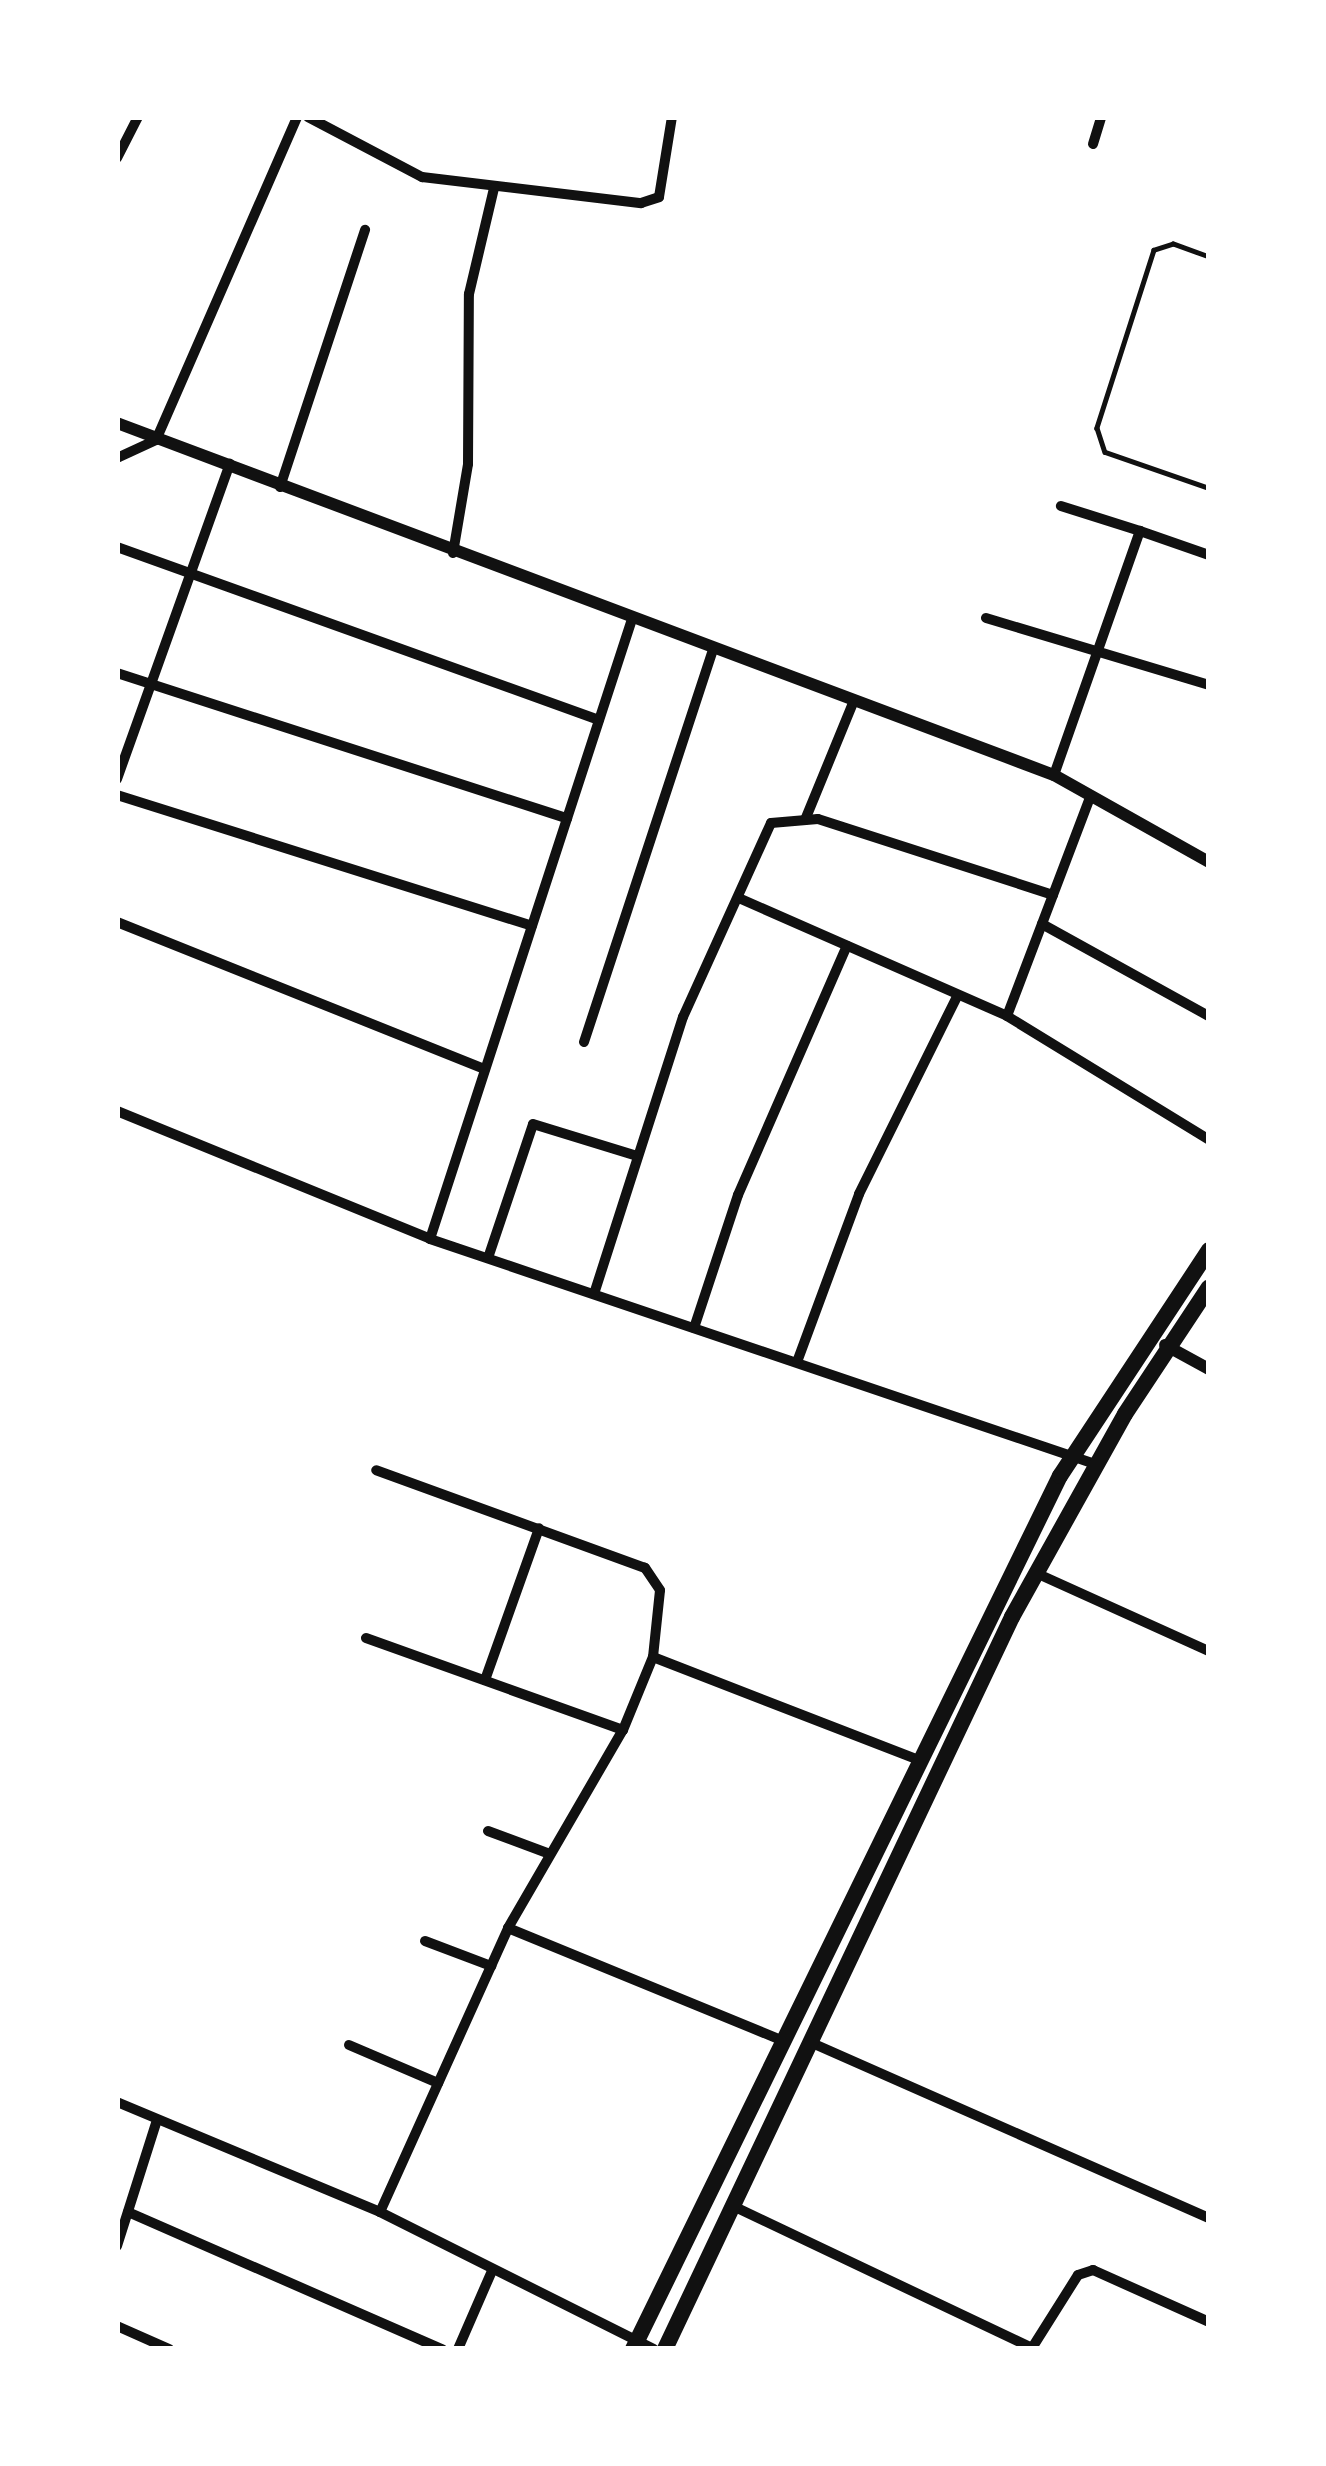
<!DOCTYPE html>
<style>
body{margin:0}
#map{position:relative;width:1326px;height:2466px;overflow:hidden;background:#fff;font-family:Mulish,sans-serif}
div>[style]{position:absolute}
.service>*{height:4.5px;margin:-2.25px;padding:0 2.25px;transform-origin:2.25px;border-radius:2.25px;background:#111}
.minor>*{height:10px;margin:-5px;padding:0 5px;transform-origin:5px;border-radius:5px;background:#111}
.tertiary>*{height:12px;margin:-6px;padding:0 6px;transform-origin:6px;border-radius:6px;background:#111}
.primary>*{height:16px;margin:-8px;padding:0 8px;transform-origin:8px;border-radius:8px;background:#111}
span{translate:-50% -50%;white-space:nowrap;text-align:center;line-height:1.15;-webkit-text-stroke:9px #fff;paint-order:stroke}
.frame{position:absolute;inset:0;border:120px solid #fff;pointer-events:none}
</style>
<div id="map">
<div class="service">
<i style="left:1209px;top:257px;width:38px;rotate:-160deg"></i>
<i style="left:1173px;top:244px;width:20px;rotate:162deg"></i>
<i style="left:1154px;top:250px;width:187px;rotate:107.8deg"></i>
<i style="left:1097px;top:428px;width:25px;rotate:72deg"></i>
<i style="left:1105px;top:452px;width:110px;rotate:19.1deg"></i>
</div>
<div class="minor">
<i style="left:308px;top:117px;width:129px;rotate:27.8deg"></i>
<i style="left:422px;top:177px;width:221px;rotate:6.8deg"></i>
<i style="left:641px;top:203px;width:19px;rotate:-18deg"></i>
<i style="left:659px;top:197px;width:81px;rotate:-80.8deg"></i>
<i style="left:1093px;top:144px;width:28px;rotate:-73deg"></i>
<i style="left:117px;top:158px;width:46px;rotate:-62.9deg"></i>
<i style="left:117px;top:458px;width:43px;rotate:-24.8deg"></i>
<i style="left:156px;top:440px;width:352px;rotate:-66.4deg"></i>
<i style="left:280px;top:487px;width:271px;rotate:-71.7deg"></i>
<i style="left:1140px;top:531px;width:73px;rotate:19.2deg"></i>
<i style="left:117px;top:547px;width:512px;rotate:19.74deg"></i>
<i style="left:453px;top:553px;width:90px;rotate:-80.4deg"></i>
<i style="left:468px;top:464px;width:170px;rotate:-89.7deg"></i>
<i style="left:469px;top:294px;width:109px;rotate:-76.7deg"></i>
<i style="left:986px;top:618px;width:233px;rotate:16.7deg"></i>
<i style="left:117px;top:673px;width:473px;rotate:17.9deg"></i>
<i style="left:1054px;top:775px;width:259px;rotate:-70.6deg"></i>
<i style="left:1140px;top:531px;width:83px;rotate:-162.4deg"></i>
<i style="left:117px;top:779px;width:335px;rotate:-70.3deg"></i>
<i style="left:117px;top:795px;width:435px;rotate:17.5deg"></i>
<i style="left:805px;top:820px;width:126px;rotate:-67.7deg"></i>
<i style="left:741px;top:899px;width:291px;rotate:23.7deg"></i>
<i style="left:1007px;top:1016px;width:237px;rotate:31.5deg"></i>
<i style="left:117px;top:922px;width:396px;rotate:21.8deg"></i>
<i style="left:1042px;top:924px;width:191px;rotate:28.9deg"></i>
<i style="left:1007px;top:1016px;width:234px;rotate:-69.2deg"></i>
<i style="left:584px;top:1042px;width:414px;rotate:-71.8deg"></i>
<i style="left:117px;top:1111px;width:338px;rotate:22.2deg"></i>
<i style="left:430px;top:1239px;width:702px;rotate:18.69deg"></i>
<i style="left:430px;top:1239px;width:652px;rotate:-71.95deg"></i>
<i style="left:488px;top:1258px;width:141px;rotate:-71.4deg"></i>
<i style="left:533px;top:1124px;width:109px;rotate:17.1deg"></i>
<i style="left:594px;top:1294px;width:291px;rotate:-72.2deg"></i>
<i style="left:683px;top:1017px;width:213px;rotate:-65.6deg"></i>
<i style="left:771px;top:823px;width:47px;rotate:-4.9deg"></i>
<i style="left:818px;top:819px;width:247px;rotate:17.9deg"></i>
<i style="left:694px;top:1328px;width:140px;rotate:-71.7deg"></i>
<i style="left:738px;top:1195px;width:272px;rotate:-66.4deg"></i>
<i style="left:797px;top:1362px;width:179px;rotate:-69.7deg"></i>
<i style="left:859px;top:1194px;width:222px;rotate:-63.6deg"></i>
<i style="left:1036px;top:1573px;width:190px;rotate:24.3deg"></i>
<i style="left:366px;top:1638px;width:273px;rotate:19.7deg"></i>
<i style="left:623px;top:1730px;width:79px;rotate:-67.7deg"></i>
<i style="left:653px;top:1657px;width:67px;rotate:-84deg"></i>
<i style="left:660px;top:1590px;width:27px;rotate:-124deg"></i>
<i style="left:645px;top:1568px;width:286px;rotate:-160deg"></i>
<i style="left:653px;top:1657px;width:284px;rotate:21.2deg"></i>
<i style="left:485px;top:1680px;width:161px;rotate:-70.4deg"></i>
<i style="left:488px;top:1831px;width:66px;rotate:20.4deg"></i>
<i style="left:508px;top:1928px;width:298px;rotate:22.3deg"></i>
<i style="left:425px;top:1941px;width:71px;rotate:20.7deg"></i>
<i style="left:812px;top:2043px;width:434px;rotate:23.8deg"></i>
<i style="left:349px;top:2045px;width:97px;rotate:23.1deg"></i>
<i style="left:117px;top:2102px;width:285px;rotate:22.7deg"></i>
<i style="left:380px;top:2212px;width:306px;rotate:26.6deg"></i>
<i style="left:733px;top:2206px;width:333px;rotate:25.4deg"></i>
<i style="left:128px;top:2212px;width:343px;rotate:23.6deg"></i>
<i style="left:380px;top:2212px;width:312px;rotate:-65.7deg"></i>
<i style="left:508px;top:1928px;width:229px;rotate:-59.9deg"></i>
<i style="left:117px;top:2246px;width:132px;rotate:-72.4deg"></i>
<i style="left:117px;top:2326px;width:57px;rotate:23.9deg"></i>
<i style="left:1032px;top:2348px;width:86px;rotate:-57.8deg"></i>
<i style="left:1078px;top:2275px;width:16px;rotate:-18deg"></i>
<i style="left:1093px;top:2270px;width:127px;rotate:24.1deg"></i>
<i style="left:458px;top:2349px;width:83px;rotate:-66.5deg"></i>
</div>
<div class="tertiary">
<i style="left:117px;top:423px;width:1001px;rotate:20.59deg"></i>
<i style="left:1054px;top:775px;width:178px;rotate:29.3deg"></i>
<i style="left:1165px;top:1345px;width:50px;rotate:28.6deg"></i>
</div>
<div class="primary">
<i style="left:633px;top:2349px;width:972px;rotate:-63.94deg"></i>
<i style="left:1060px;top:1476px;width:271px;rotate:-56.6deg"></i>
<i style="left:665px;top:2349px;width:810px;rotate:-64.64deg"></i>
<i style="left:1012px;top:1617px;width:232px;rotate:-60.9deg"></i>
<i style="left:1125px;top:1414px;width:152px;rotate:-56.5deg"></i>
</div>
<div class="frame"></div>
</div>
